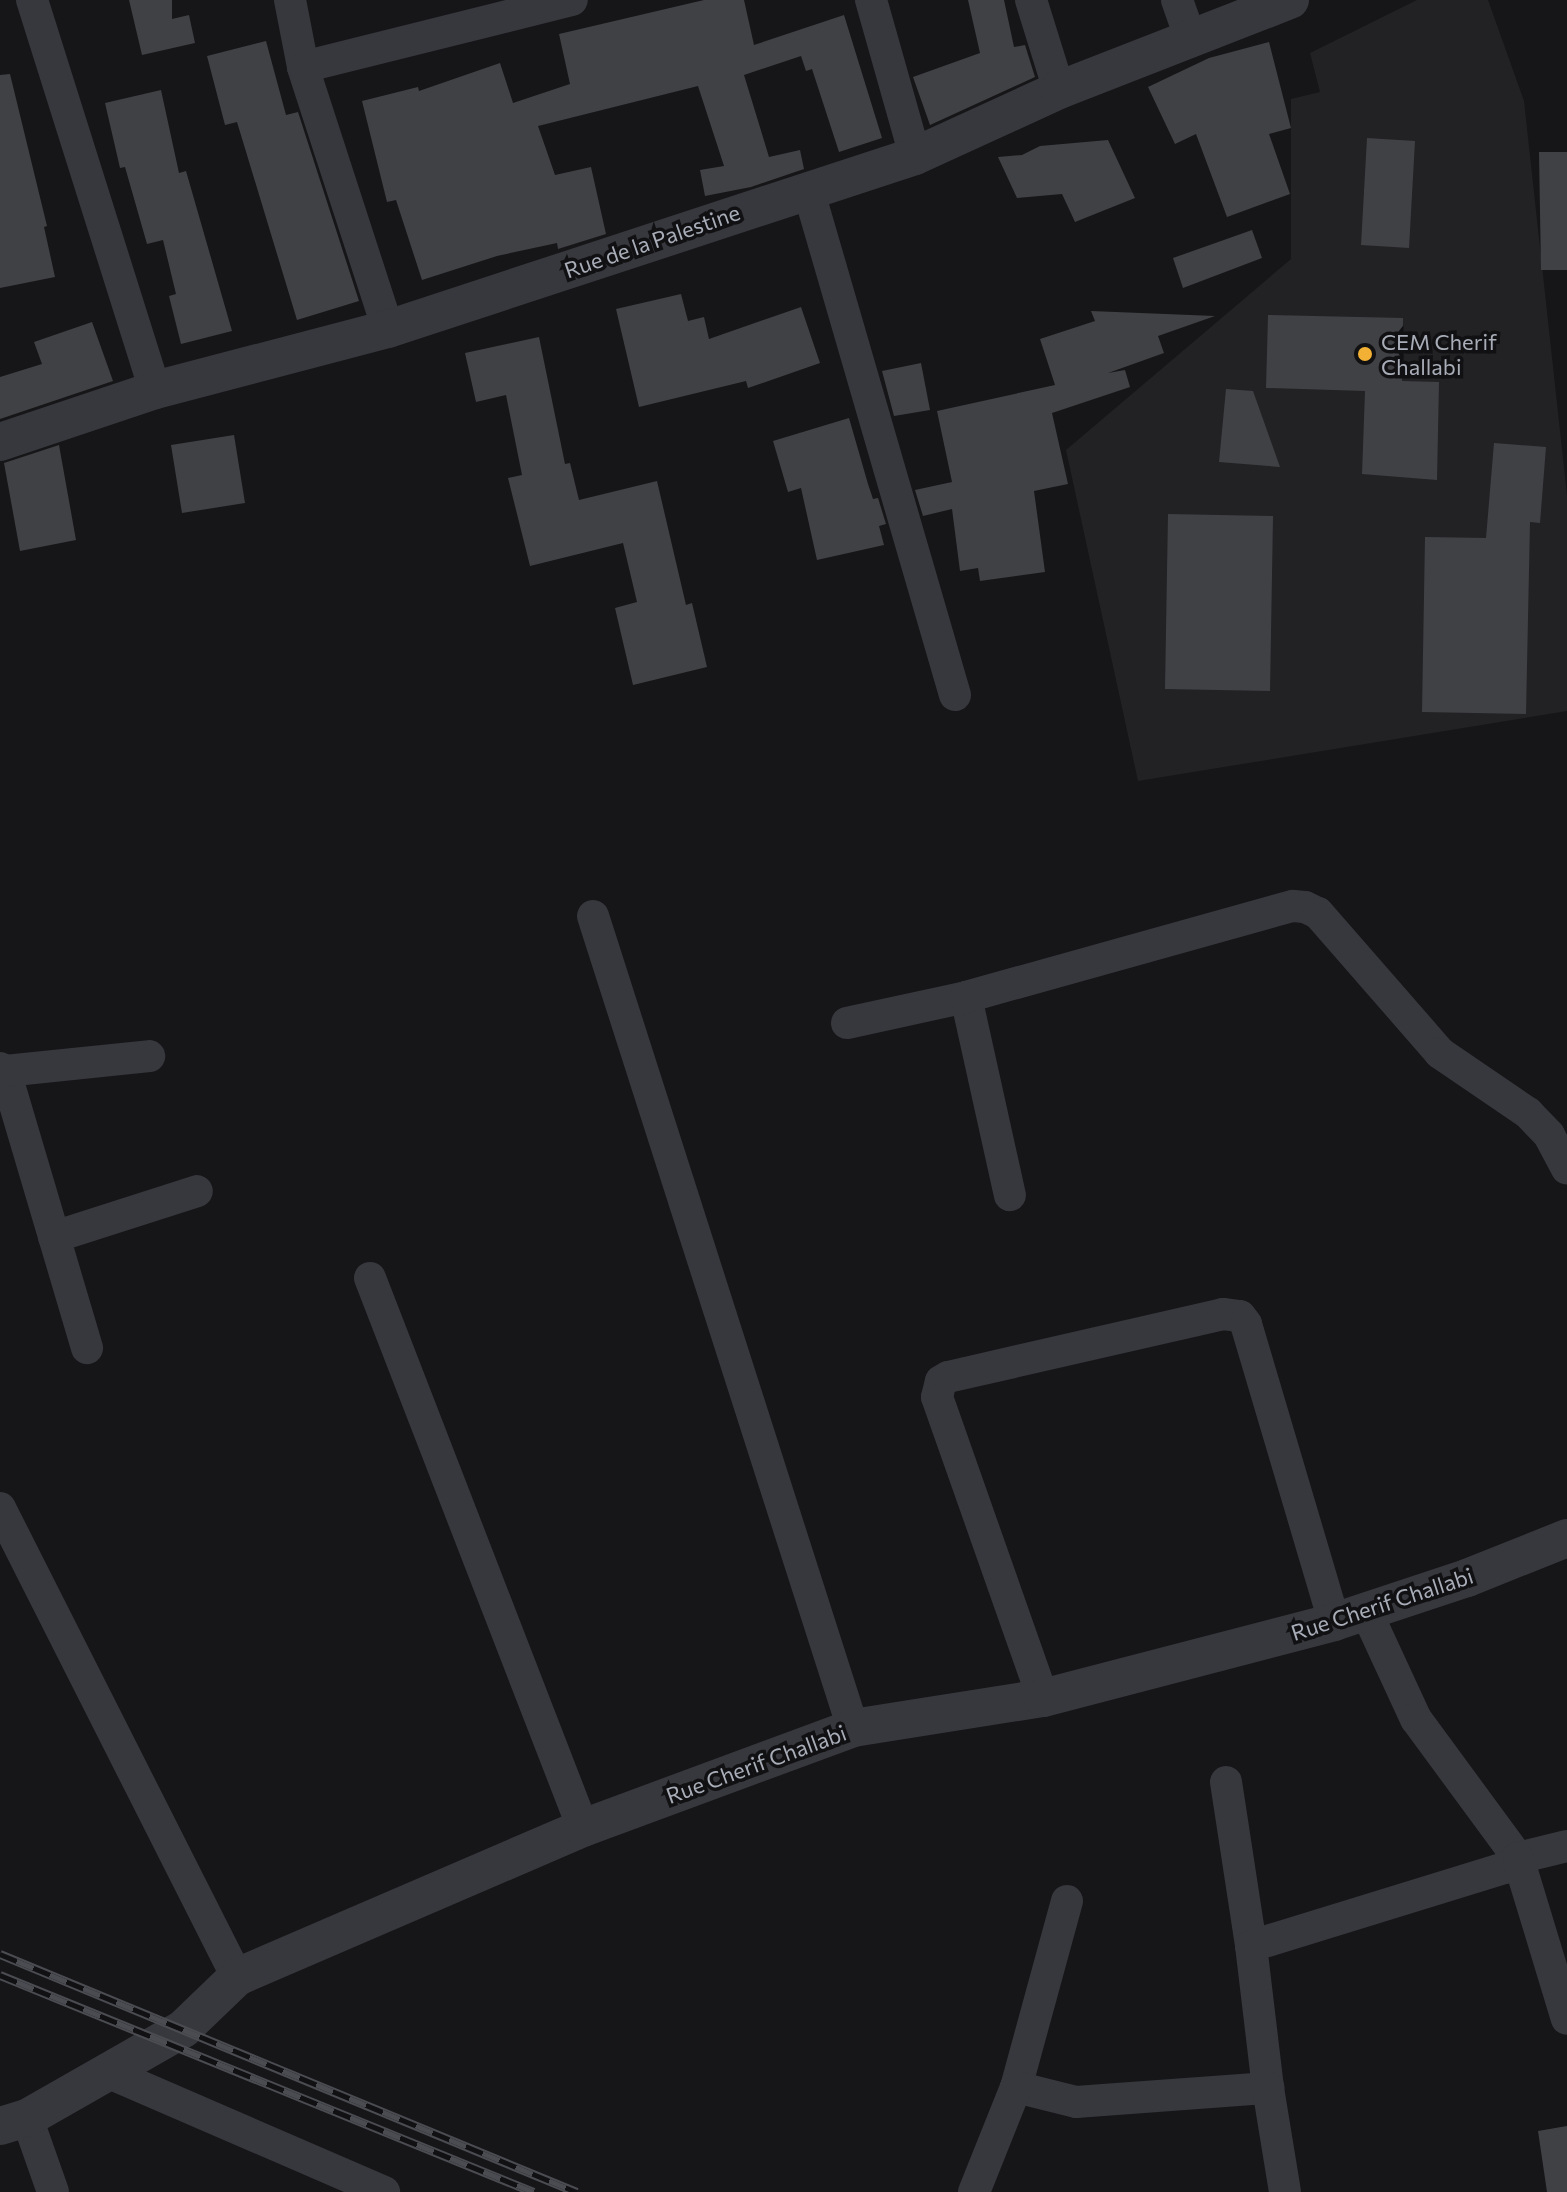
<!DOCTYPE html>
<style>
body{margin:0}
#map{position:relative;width:1567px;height:2192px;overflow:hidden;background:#161618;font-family:Commissioner,sans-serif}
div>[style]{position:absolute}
.built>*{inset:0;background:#222225}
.building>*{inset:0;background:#404145}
.minor>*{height:32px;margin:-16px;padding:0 16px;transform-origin:16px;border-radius:16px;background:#37383d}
.tertiary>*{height:38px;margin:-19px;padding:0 19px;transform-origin:19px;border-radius:19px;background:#37383d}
.rail>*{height:9px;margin-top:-4.5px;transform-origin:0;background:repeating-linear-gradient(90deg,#111113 0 18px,#4a4c52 0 36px);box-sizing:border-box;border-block:2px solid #4a4c52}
.dots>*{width:22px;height:22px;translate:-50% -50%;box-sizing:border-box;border:4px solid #111113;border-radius:50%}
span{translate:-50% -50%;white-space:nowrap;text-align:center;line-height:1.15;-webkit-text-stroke:7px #111113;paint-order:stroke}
.street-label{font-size:22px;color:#a8adb8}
.poi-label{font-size:22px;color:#a8adb8}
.left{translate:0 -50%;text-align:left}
</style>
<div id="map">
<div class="built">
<i style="clip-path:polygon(1417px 0,1488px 0,1524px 101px,1567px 495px,1567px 711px,1138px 781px,1066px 450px,1291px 259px,1291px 99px,1320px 92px,1310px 53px)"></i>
</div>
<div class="building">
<i style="clip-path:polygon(129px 0,172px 0,172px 19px,189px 15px,195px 43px,142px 55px)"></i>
<i style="clip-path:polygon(704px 0,744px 0,754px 45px,844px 15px,882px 138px,839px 152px,812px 69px,806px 71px,801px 56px,744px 75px,769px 157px,800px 150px,804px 169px,751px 187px,705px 196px,700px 170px,724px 166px,698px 86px,538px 126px,555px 175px,591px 167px,606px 234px,558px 249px,557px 243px,497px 256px,422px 280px,396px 200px,387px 202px,362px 101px,418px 87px,419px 91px,500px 63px,513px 103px,570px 84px,559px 34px)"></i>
<i style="clip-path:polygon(968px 0,1004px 0,1014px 47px,1025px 45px,1035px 77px,930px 125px,913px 77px,980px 53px)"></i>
<i style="clip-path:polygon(266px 41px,286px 115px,298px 112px,359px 301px,297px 320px,237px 122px,225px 125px,207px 56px)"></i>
<i style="clip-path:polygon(1269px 42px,1291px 128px,1269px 134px,1290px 194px,1227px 217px,1196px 134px,1175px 144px,1148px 87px,1209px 58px)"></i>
<i style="clip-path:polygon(10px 74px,47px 226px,44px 227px,55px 277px,0 288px,0 75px)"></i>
<i style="clip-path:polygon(161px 90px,179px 173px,186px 171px,232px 331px,181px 344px,169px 296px,176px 294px,163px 240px,147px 244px,125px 167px,120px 168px,105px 103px)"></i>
<i style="clip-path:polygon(1367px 138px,1415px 141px,1409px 248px,1361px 245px)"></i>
<i style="clip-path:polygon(1108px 140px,1135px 198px,1075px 222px,1062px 194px,1017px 198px,998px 157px,1022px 155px,1040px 146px)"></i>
<i style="clip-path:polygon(1539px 152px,1567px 152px,1567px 270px,1541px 270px)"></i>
<i style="clip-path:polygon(1252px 230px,1262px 258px,1183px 288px,1173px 258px)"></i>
<i style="clip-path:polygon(681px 294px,688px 321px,704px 317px,709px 339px,801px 307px,820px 363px,748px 388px,746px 381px,639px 407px,616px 309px)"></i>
<i style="clip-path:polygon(1091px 311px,1215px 316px,1158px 336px,1164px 353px,1108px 373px,1125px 370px,1130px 387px,1052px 413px,1068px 484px,1034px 491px,1045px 572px,980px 581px,978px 568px,960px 571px,952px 509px,923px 516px,915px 490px,952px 482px,937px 411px,1055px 385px,1040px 339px,1095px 321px)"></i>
<i style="clip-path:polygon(1268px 315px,1403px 318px,1402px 381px,1439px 382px,1437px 480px,1362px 474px,1365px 391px,1266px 388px)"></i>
<i style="clip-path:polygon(92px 322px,113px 381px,0 419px,0 377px,42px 364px,34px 342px)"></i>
<i style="clip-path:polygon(539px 337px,565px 464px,570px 463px,579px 500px,657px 481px,686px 605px,692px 603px,707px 667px,633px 685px,615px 608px,637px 602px,623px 543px,530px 566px,508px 478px,522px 475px,506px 395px,476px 402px,465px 353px)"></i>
<i style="clip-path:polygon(921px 363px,930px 410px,894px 416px,882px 371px)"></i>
<i style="clip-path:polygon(1226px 389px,1253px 391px,1280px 467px,1219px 462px)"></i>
<i style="clip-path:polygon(849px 418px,868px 484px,873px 499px,878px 498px,886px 524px,879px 526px,884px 545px,817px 560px,801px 488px,788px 492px,773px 441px)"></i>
<i style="clip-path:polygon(234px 435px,245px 503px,182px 513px,171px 445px)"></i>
<i style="clip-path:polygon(1494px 443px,1546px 447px,1540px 523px,1530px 522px,1526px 714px,1422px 712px,1425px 537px,1486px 538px)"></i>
<i style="clip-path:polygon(59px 445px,76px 540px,20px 551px,4px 463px)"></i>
<i style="clip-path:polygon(1168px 514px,1273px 516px,1270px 691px,1165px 689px)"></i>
<i style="clip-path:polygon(1567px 2126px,1567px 2192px,1547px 2192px,1538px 2131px)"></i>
</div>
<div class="minor">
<i style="left:32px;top:0;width:409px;rotate:72.5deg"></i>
<i style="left:290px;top:0;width:68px;rotate:79deg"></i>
<i style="left:871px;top:0;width:162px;rotate:74.2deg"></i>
<i style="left:1031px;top:0;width:94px;rotate:72.7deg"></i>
<i style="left:1177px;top:0;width:42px;rotate:70.7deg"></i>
<i style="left:808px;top:189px;width:527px;rotate:73.8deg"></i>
<i style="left:388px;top:329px;width:275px;rotate:-108deg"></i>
<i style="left:303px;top:67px;width:277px;rotate:-14deg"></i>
<i style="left:593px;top:916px;width:853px;rotate:72.25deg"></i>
<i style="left:966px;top:997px;width:203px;rotate:77.5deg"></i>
<i style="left:847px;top:1023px;width:122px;rotate:-12.3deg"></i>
<i style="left:966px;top:997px;width:339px;rotate:-15.6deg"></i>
<i style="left:1293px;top:906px;width:12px;rotate:5deg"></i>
<i style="left:1305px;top:907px;width:14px;rotate:25deg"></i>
<i style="left:1318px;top:913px;width:186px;rotate:48.9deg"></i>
<i style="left:1440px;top:1053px;width:107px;rotate:34.3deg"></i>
<i style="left:1528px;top:1113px;width:30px;rotate:46deg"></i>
<i style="left:1549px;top:1135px;width:38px;rotate:62deg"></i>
<i style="left:0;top:1068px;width:6px;rotate:31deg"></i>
<i style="left:5px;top:1071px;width:289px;rotate:73.5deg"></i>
<i style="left:5px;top:1071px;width:145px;rotate:-5.9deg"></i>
<i style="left:54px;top:1237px;width:150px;rotate:-17.8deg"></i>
<i style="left:370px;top:1278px;width:590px;rotate:68.83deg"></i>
<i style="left:0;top:1508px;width:525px;rotate:63.19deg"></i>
<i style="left:1366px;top:1611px;width:119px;rotate:65.2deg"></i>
<i style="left:1416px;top:1719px;width:172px;rotate:53.7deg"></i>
<i style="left:1518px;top:1858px;width:50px;rotate:-13.8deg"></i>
<i style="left:1043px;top:1698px;width:319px;rotate:-109.4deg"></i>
<i style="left:937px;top:1397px;width:16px;rotate:-76deg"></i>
<i style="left:941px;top:1381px;width:8px;rotate:-30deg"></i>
<i style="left:948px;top:1377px;width:282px;rotate:-12.9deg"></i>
<i style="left:1223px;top:1314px;width:17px;rotate:7deg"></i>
<i style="left:1240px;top:1316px;width:10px;rotate:53deg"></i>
<i style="left:1246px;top:1324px;width:311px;rotate:73.5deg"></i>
<i style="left:1226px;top:1782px;width:166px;rotate:81.3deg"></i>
<i style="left:1251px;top:1946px;width:266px;rotate:-17.1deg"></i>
<i style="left:1505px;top:1868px;width:16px;rotate:-38deg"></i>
<i style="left:1518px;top:1858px;width:168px;rotate:73.1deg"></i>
<i style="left:1067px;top:1901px;width:193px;rotate:105.3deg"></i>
<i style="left:1016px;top:2087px;width:62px;rotate:14deg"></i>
<i style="left:1076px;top:2102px;width:193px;rotate:-4.2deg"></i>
<i style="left:1268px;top:2088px;width:143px;rotate:-96.8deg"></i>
<i style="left:107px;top:2072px;width:302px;rotate:23.4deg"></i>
<i style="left:1268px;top:2088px;width:105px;rotate:80.7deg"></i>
<i style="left:27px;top:2118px;width:78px;rotate:70.6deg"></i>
<i style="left:974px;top:2192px;width:113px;rotate:-68.2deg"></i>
</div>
<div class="tertiary">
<i style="left:0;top:442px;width:163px;rotate:-18.5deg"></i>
<i style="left:155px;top:390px;width:241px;rotate:-14.7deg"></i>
<i style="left:388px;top:329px;width:555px;rotate:-18.17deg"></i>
<i style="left:915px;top:156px;width:158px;rotate:-24.6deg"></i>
<i style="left:1059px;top:90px;width:248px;rotate:-21.3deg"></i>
<i style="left:0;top:2126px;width:28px;rotate:-17deg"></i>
<i style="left:27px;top:2118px;width:180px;rotate:-29.7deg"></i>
<i style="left:183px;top:2029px;width:75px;rotate:-43.9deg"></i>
<i style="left:237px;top:1977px;width:377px;rotate:-23.3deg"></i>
<i style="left:583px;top:1828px;width:288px;rotate:-20.3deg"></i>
<i style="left:853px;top:1728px;width:192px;rotate:-9deg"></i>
<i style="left:1043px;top:1698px;width:301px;rotate:-14.6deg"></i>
<i style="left:1334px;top:1622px;width:140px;rotate:-18.3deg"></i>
<i style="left:1467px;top:1578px;width:108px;rotate:-21.8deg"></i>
</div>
<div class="rail">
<i style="left:0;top:1954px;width:624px;rotate:22.42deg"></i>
<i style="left:0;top:1975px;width:576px;rotate:22.12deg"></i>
</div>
<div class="dots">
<i style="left:1365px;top:354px;background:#f2b134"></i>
</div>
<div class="street-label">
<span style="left:652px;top:241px;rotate:-19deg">Rue de la Palestine</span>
<span style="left:1382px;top:1604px;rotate:-18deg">Rue Cherif Challabi</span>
<span style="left:756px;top:1764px;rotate:-20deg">Rue Cherif Challabi</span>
</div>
<div class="poi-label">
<span class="left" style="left:1381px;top:354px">CEM Cherif<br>Challabi</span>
</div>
</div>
